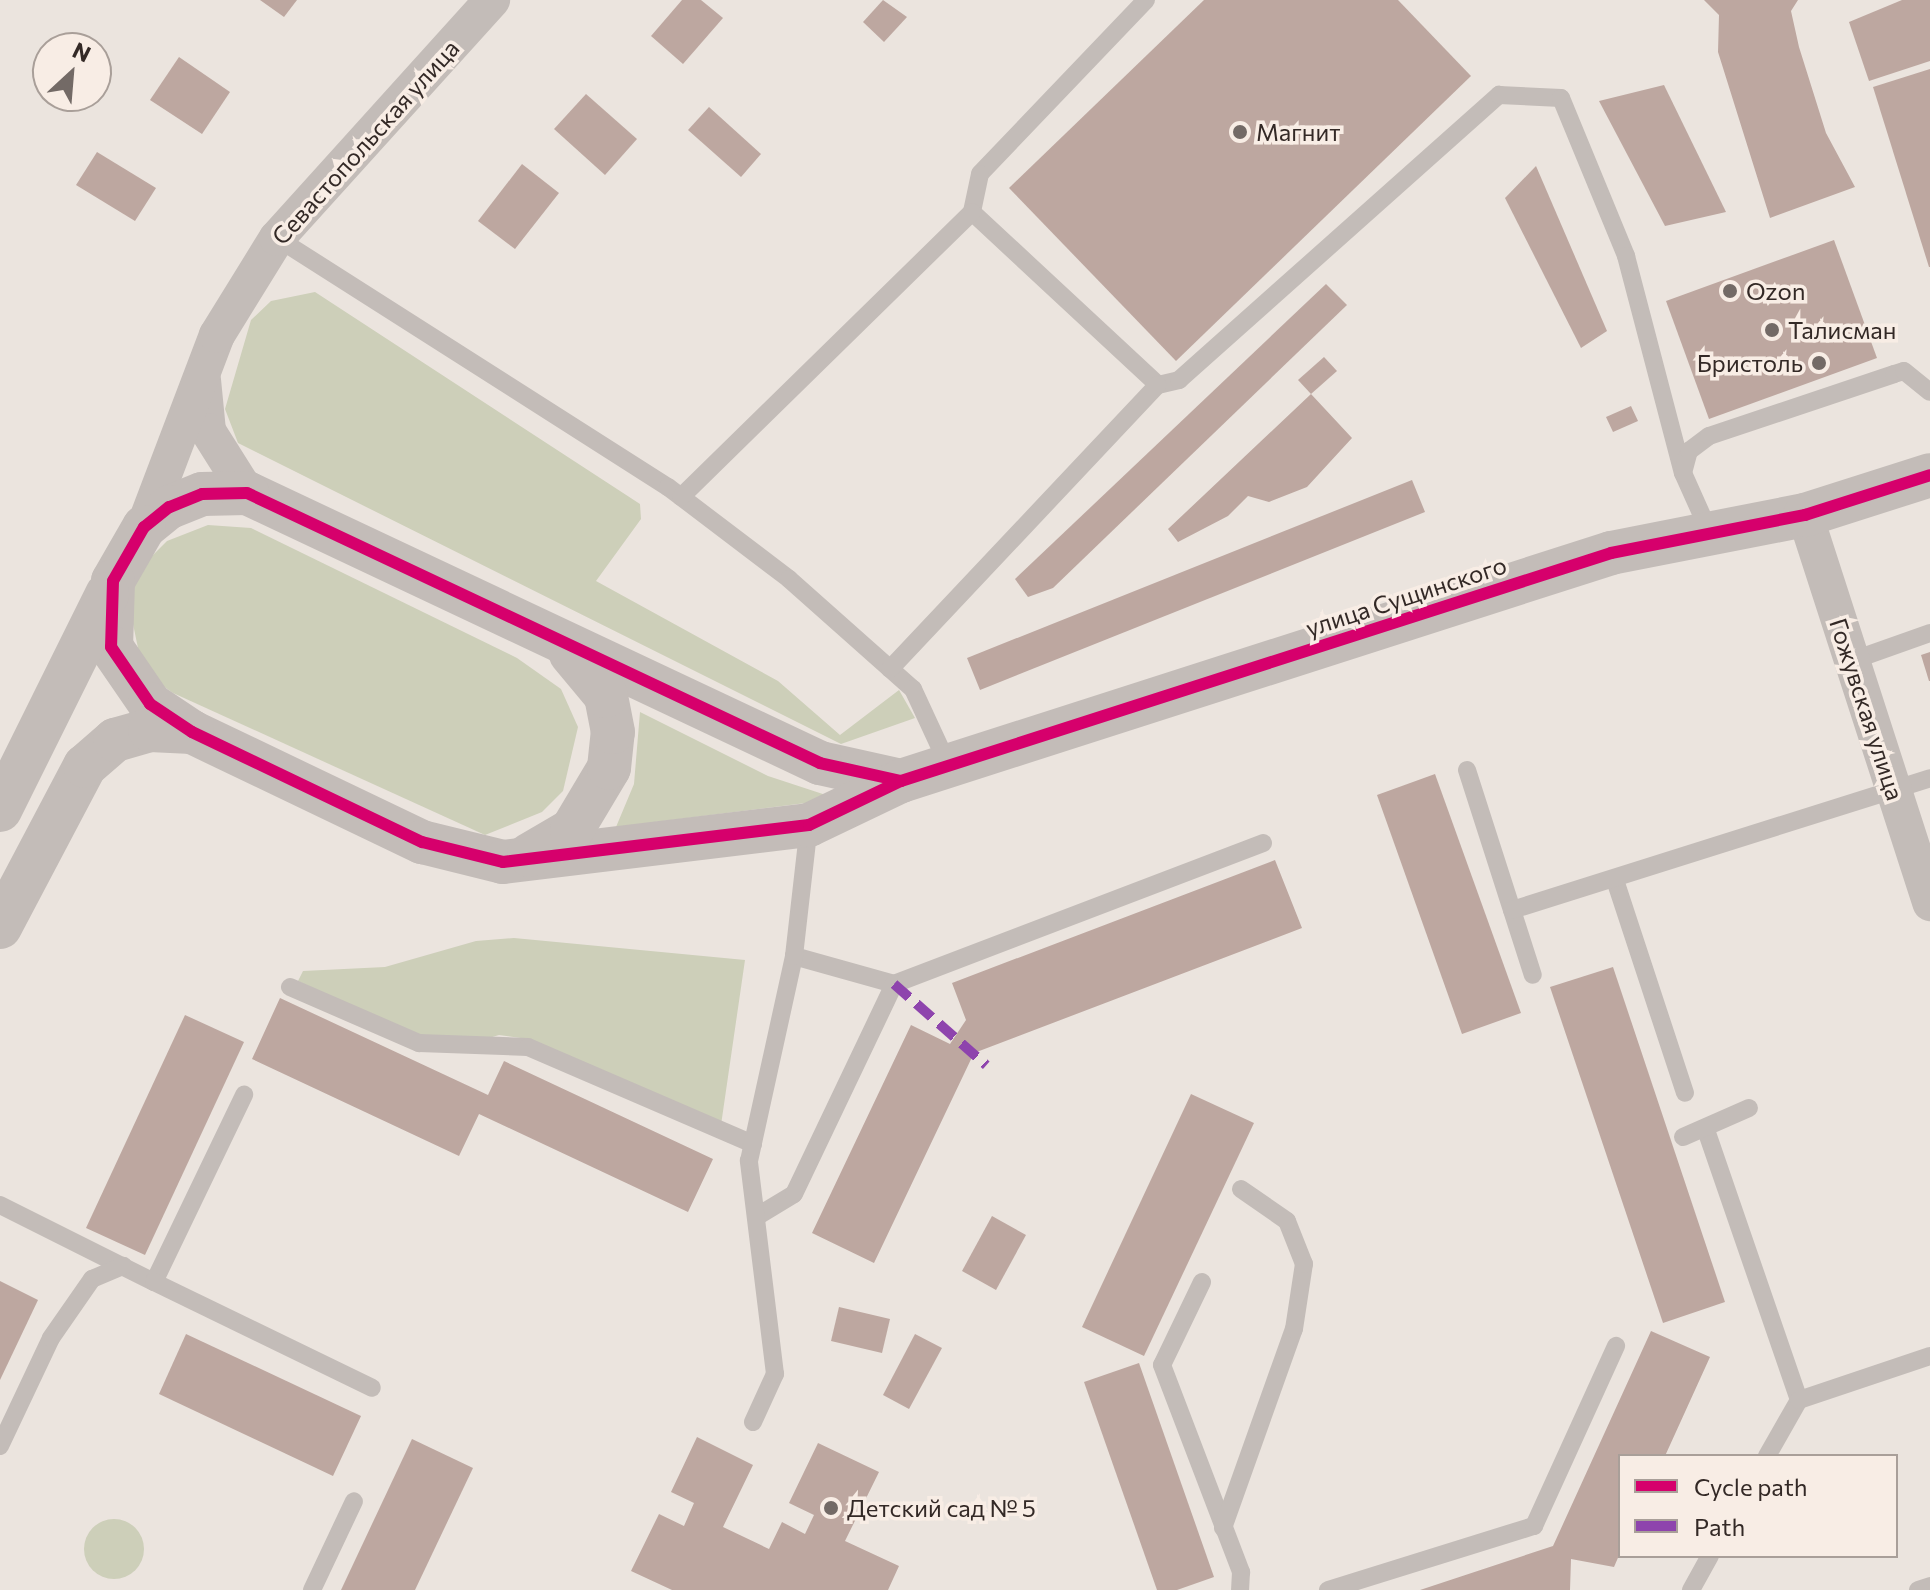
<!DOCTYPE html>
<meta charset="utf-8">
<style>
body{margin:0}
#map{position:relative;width:1930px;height:1590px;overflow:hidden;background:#ebe4de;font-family:Commissioner,sans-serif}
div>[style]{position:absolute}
.green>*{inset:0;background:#cdcfb9}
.round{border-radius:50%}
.building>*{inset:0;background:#bda7a0}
.service>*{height:18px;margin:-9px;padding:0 9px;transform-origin:9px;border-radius:9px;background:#c3bcb8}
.minor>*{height:36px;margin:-18px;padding:0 18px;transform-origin:18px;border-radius:18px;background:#c3bcb8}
.tertiary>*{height:44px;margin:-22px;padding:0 22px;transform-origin:22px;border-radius:22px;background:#c3bcb8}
.quiet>*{height:10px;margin-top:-5px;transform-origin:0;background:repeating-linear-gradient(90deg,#8e44ad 0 20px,transparent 0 30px)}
.cycleway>*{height:12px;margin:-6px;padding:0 6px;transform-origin:6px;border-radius:6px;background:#d6006c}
.dots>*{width:22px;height:22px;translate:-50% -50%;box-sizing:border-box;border:4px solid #f8ede5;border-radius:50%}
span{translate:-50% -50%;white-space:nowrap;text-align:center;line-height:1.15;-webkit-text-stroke:7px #f8ede5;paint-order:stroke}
.poi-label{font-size:24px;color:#332926}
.left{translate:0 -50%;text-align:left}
.right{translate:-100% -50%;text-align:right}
.street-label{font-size:24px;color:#332926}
.legend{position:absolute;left:1618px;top:1454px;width:280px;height:104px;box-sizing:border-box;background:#f8ede5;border:2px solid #a99f99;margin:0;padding:10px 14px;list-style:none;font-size:24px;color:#332926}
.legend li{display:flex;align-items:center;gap:16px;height:40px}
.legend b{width:40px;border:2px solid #a99f99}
.north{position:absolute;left:32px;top:32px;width:80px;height:80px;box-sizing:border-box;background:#f8ede5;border:2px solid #a99f99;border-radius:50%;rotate:26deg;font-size:22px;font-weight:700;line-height:32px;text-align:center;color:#332926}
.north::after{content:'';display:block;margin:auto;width:28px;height:36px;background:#736a66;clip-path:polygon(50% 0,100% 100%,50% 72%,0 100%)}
</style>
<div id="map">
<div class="green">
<i style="clip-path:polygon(315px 292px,640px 504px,641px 519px,596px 581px,778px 681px,840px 735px,899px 690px,915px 718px,841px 744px,238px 443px,225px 409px,251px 320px,271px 301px)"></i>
<i style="clip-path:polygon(208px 525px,251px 528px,517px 658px,561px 689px,578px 727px,563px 791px,542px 812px,485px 835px,173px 693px,143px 672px,128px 600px,144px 564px,167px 541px)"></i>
<i style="clip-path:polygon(640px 712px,768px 776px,838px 799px,616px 827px,634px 784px)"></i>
<i style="clip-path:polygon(514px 938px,745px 960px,721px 1125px,528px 1039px,499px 1035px,465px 1045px,416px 1037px,298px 981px,303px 971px,385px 967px,476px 941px)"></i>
<i class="round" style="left:84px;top:1519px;width:60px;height:60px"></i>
</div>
<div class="building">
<i style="clip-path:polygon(260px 0,297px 0,284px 17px)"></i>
<i style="clip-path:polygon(682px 0,701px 0,723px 18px,683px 64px,651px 36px)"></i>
<i style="clip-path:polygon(883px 0,907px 17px,884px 42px,863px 22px)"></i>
<i style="clip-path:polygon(1204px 0,1398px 0,1471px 76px,1176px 361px,1009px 188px)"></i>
<i style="clip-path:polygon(1704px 0,1798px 0,1791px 11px,1799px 47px,1826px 133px,1855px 187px,1770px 218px,1718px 52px,1719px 15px)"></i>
<i style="clip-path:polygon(1902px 0,1930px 0,1930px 61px,1869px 81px,1849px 22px)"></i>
<i style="clip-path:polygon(179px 57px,230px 92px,202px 134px,150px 100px)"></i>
<i style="clip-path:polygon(1930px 69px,1930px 267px,1929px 267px,1873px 87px)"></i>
<i style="clip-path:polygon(1664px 85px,1726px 212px,1665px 226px,1599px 101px)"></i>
<i style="clip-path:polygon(586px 94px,637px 139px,605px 175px,554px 129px)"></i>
<i style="clip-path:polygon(709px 107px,761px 154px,741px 177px,688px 130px)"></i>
<i style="clip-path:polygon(97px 152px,156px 188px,135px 221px,76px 185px)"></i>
<i style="clip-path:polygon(522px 164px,559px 193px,515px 249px,478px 221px)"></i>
<i style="clip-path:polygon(1536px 166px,1607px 331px,1581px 348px,1505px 198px)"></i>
<i style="clip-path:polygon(1834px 240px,1877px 358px,1709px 419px,1666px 301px)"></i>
<i style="clip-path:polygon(1326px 284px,1347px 305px,1053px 588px,1028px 597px,1015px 579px)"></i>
<i style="clip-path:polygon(1324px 357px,1337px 371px,1311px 394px,1298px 380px)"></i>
<i style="clip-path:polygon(1311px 394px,1352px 438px,1307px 487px,1269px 502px,1248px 496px,1228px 516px,1178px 542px,1168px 529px)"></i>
<i style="clip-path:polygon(1631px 406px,1638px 421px,1613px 432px,1606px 417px)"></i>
<i style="clip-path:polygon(1412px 480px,1425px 512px,980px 690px,967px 658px)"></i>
<i style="clip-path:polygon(1930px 652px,1930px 681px,1929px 681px,1921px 655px)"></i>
<i style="clip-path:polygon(1435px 774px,1521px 1013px,1462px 1034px,1377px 795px)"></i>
<i style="clip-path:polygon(1275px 860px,1302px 928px,974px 1053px,874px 1263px,812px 1233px,911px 1025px,950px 1044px,966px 1020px,952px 983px)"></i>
<i style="clip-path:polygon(1613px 967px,1725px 1302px,1663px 1323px,1550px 987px)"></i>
<i style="clip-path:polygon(280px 998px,488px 1095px,504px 1061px,713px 1159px,688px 1212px,479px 1114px,459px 1156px,252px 1059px)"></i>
<i style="clip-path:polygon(185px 1015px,244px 1042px,145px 1255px,86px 1228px)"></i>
<i style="clip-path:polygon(1191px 1094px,1254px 1123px,1144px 1356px,1082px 1327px)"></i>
<i style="clip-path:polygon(992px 1216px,1026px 1235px,996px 1290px,962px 1271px)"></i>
<i style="clip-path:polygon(0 1281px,38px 1300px,0 1380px)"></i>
<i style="clip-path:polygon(839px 1307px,890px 1319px,882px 1353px,831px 1341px)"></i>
<i style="clip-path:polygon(1651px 1331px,1710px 1357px,1665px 1456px,1620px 1456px,1620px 1553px,1614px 1567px,1571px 1559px,1570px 1590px,1420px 1590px,1553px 1546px)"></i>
<i style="clip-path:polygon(186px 1334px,361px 1416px,333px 1476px,159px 1394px)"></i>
<i style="clip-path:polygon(915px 1334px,942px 1348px,909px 1409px,883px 1395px)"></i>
<i style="clip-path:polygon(1139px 1363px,1214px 1577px,1177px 1590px,1157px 1590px,1084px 1382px)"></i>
<i style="clip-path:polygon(697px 1437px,753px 1465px,723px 1527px,769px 1549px,782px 1522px,805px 1534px,814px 1515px,789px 1503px,818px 1443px,879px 1472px,845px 1541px,899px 1566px,888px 1590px,672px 1590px,631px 1571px,659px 1514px,684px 1526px,694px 1503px,671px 1492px)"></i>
<i style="clip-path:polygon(412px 1439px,473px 1468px,415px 1590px,341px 1590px)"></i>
</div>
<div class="service">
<i style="left:1146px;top:0;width:240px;rotate:133.7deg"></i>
<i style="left:980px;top:174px;width:39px;rotate:102deg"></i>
<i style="left:972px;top:212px;width:254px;rotate:42.9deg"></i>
<i style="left:1158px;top:385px;width:22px;rotate:-13deg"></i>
<i style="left:1179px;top:380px;width:429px;rotate:-41.7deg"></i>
<i style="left:1499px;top:95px;width:62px;rotate:2.8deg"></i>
<i style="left:1561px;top:98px;width:171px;rotate:67.6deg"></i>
<i style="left:1626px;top:256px;width:224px;rotate:75.3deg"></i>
<i style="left:1683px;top:473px;width:61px;rotate:65.9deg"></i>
<i style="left:277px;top:238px;width:464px;rotate:32.5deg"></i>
<i style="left:668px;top:487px;width:152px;rotate:37.2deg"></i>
<i style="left:789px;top:579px;width:166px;rotate:41.6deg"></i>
<i style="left:913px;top:689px;width:86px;rotate:65.2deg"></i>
<i style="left:1683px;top:473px;width:23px;rotate:-75deg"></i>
<i style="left:1689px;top:451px;width:25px;rotate:-37deg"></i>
<i style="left:1709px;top:436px;width:195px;rotate:-18.5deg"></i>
<i style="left:1894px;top:374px;width:10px;rotate:-17deg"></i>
<i style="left:1904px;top:371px;width:33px;rotate:39deg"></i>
<i style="left:681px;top:497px;width:407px;rotate:-44.4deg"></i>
<i style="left:1851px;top:661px;width:84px;rotate:-19.5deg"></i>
<i style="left:890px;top:669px;width:390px;rotate:-46.7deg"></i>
<i style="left:1467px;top:770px;width:215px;rotate:72.2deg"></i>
<i style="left:1615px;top:880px;width:224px;rotate:71.8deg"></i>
<i style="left:1512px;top:910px;width:438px;rotate:-17.5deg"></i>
<i style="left:794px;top:956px;width:104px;rotate:15.6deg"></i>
<i style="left:894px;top:984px;width:395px;rotate:-20.9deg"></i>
<i style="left:290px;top:987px;width:141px;rotate:23.5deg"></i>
<i style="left:419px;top:1043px;width:109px;rotate:2.1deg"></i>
<i style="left:528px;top:1047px;width:245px;rotate:23.3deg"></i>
<i style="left:1706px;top:1130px;width:286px;rotate:71deg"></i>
<i style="left:1683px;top:1137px;width:72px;rotate:-23.7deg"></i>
<i style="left:0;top:1205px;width:172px;rotate:26.6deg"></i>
<i style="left:154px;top:1282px;width:208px;rotate:-64.3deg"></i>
<i style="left:756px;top:1217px;width:44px;rotate:-31.2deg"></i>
<i style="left:794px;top:1194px;width:233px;rotate:-64.5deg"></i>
<i style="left:154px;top:1282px;width:242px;rotate:25.9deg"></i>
<i style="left:1202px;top:1282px;width:92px;rotate:115.7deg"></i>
<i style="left:1162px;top:1365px;width:222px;rotate:69.1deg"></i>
<i style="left:1241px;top:1572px;width:18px;rotate:93deg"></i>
<i style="left:753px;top:1422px;width:53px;rotate:-65.4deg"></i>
<i style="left:775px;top:1374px;width:215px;rotate:-97deg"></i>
<i style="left:749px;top:1161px;width:210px;rotate:-77.6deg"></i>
<i style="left:794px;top:956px;width:132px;rotate:-83.5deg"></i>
<i style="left:0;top:1446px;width:119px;rotate:-64.7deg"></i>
<i style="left:51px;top:1338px;width:72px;rotate:-55.2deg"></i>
<i style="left:92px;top:1279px;width:34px;rotate:-23deg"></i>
<i style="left:1767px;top:1456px;width:64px;rotate:-60.3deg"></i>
<i style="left:1799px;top:1400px;width:138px;rotate:-18.6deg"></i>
<i style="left:1223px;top:1528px;width:211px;rotate:-70.4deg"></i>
<i style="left:1294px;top:1329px;width:66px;rotate:-81.3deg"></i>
<i style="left:1304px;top:1264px;width:46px;rotate:-111.6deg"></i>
<i style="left:1287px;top:1221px;width:56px;rotate:-145.2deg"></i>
<i style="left:312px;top:1590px;width:98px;rotate:-64.7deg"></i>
<i style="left:1328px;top:1590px;width:216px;rotate:-17.3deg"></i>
<i style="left:1534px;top:1526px;width:198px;rotate:-65.5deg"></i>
<i style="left:1691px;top:1590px;width:39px;rotate:-61deg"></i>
<i style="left:1918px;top:1590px;width:13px;rotate:-18deg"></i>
</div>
<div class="minor">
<i style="left:203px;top:380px;width:51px;rotate:84.4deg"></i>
<i style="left:208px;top:431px;width:73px;rotate:57.8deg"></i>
<i style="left:1805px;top:515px;width:408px;rotate:72.1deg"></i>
<i style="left:144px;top:527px;width:205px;rotate:-69.2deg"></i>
<i style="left:217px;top:335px;width:114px;rotate:-58.3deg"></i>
<i style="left:277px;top:238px;width:321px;rotate:-47.9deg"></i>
</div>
<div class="tertiary">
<i style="left:901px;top:781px;width:83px;rotate:-167.5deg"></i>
<i style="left:820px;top:763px;width:633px;rotate:-154.77deg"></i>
<i style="left:247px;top:493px;width:45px;rotate:178.7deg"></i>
<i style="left:202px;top:494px;width:35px;rotate:158deg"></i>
<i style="left:169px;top:507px;width:32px;rotate:141deg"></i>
<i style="left:144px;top:527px;width:62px;rotate:119.9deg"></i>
<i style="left:113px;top:581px;width:66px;rotate:91.7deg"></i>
<i style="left:111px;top:647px;width:69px;rotate:55.6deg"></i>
<i style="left:150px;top:704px;width:50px;rotate:33.7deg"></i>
<i style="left:192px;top:732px;width:255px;rotate:25.6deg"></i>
<i style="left:422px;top:842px;width:83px;rotate:13.9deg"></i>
<i style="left:503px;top:862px;width:308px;rotate:-6.9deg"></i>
<i style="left:809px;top:825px;width:102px;rotate:-25.6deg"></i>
<i style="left:901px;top:781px;width:746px;rotate:-17.8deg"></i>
<i style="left:1611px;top:553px;width:198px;rotate:-11.1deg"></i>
<i style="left:1805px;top:515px;width:131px;rotate:-17.7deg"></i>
<i style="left:0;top:810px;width:241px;rotate:-63.6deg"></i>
<i style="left:529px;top:855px;width:50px;rotate:-30.2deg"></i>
<i style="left:572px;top:830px;width:72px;rotate:-59.2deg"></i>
<i style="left:609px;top:768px;width:36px;rotate:-84deg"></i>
<i style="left:613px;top:732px;width:37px;rotate:-101deg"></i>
<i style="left:606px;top:696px;width:55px;rotate:-129.8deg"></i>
<i style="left:0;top:927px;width:182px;rotate:-62.2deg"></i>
<i style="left:85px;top:766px;width:40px;rotate:-41deg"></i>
<i style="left:115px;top:740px;width:36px;rotate:-16deg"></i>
<i style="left:150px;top:730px;width:42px;rotate:2.7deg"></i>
</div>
<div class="quiet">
<i style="left:894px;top:984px;width:123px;rotate:41.4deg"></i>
</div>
<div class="cycleway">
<i style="left:901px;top:781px;width:83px;rotate:-167.5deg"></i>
<i style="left:820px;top:763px;width:633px;rotate:-154.77deg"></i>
<i style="left:247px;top:493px;width:45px;rotate:178.7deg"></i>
<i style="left:202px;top:494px;width:35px;rotate:158deg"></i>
<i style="left:169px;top:507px;width:32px;rotate:141deg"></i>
<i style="left:144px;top:527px;width:62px;rotate:119.9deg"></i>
<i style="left:113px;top:581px;width:66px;rotate:91.7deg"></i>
<i style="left:111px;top:647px;width:69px;rotate:55.6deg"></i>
<i style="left:150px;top:704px;width:50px;rotate:33.7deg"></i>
<i style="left:192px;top:732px;width:255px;rotate:25.6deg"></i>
<i style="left:422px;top:842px;width:83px;rotate:13.9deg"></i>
<i style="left:503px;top:862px;width:308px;rotate:-6.9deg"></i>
<i style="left:809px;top:825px;width:102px;rotate:-25.6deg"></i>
<i style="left:901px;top:781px;width:746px;rotate:-17.8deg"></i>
<i style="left:1611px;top:553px;width:198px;rotate:-11.1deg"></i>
<i style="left:1805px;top:515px;width:131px;rotate:-17.7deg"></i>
</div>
<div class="dots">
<i style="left:1240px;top:132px;background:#736a66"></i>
<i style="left:1730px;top:291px;background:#736a66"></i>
<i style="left:1772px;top:330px;background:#736a66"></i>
<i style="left:1819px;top:363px;background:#736a66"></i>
<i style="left:831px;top:1508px;background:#736a66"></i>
</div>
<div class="poi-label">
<span class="left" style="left:1256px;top:132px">Магнит</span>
<span class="left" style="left:1746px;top:291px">Ozon</span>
<span class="left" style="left:1788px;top:330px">Талисман</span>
<span class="right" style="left:1803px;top:363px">Бристоль</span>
<span class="left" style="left:847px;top:1508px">Детский сад № 5</span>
</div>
<div class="street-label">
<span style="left:365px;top:142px;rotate:-48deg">Севастопольская улица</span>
<span style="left:1406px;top:596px;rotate:-18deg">улица Сущинского</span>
<span style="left:1867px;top:709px;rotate:72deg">Гожувская улица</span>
</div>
<ul class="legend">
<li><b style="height:10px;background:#d6006c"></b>Cycle path</li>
<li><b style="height:10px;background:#8e44ad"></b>Path</li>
</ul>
<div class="north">N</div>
</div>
